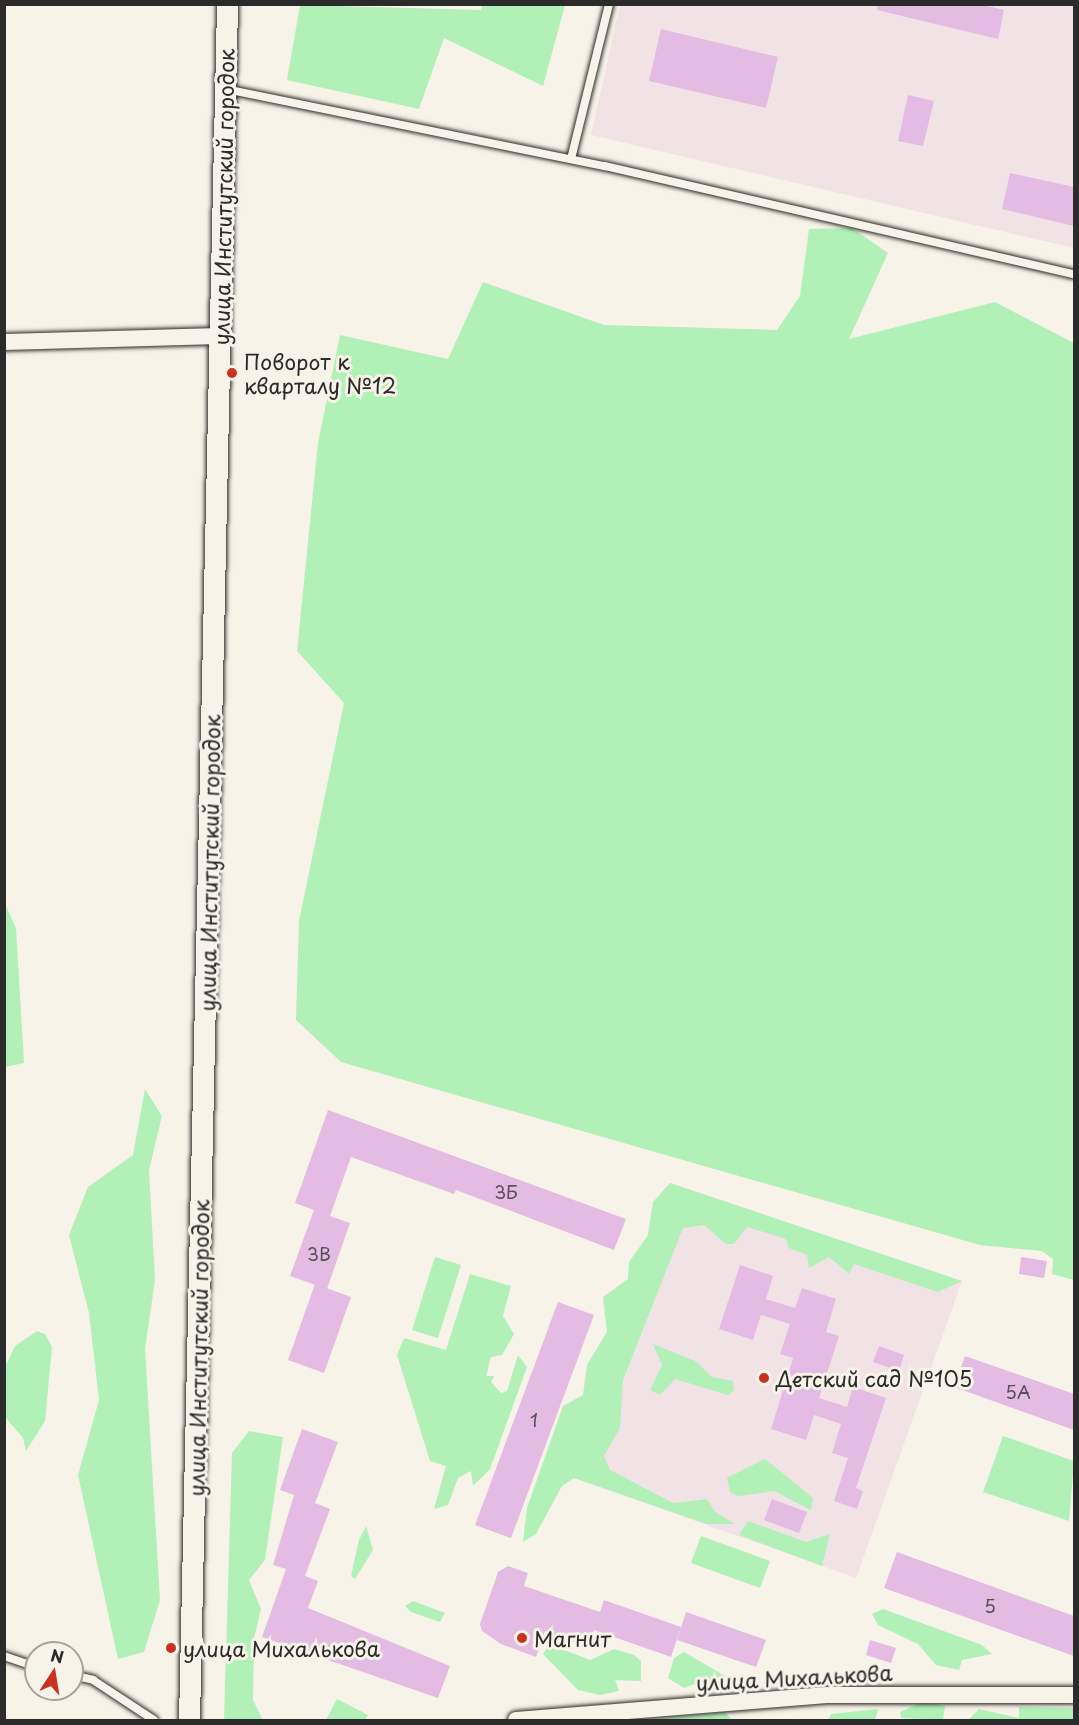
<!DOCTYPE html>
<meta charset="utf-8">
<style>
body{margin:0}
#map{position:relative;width:1079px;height:1725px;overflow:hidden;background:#f7f3e8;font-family:"Playpen Sans",sans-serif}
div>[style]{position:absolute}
.built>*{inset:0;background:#f1e2e6}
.green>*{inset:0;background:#b1f0b7}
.building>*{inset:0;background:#e4bbe3}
.roads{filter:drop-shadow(0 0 2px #2b2b2b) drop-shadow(0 0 2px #2b2b2b)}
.service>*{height:8px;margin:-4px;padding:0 4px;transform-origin:4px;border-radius:4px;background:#f7f3e8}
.minor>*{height:16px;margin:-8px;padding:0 8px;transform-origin:8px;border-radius:8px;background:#f7f3e8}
.tertiary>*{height:21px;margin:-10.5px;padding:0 10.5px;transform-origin:10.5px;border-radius:10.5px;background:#f7f3e8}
.dots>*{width:16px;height:16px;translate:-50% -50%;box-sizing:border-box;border:3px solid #f7f3e8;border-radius:50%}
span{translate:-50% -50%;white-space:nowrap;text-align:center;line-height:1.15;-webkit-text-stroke:6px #f7f3e8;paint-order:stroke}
.number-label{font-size:18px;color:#594f59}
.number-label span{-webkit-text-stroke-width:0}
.street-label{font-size:21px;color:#2b2b2b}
.poi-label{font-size:21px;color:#2b2b2b}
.left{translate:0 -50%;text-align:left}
.frame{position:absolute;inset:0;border:6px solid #2b2b2b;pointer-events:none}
.north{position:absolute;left:24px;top:1641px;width:60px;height:60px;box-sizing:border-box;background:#f7f3e8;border:2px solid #a5a39c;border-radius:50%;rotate:12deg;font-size:16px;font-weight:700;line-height:24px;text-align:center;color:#2b2b2b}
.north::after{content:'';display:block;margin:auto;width:21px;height:27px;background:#c8321e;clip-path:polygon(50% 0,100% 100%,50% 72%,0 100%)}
</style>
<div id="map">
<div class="built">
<i style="clip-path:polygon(620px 5px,1074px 5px,1074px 248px,591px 135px)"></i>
<i style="clip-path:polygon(670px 1183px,962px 1281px,856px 1578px,566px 1475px)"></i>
</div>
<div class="green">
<i style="clip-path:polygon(300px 5px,481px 10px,482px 5px,565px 5px,543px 86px,444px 38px,419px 109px,287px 80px)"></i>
<i style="clip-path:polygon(852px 228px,888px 253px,849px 339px,995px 302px,1074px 343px,1074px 1280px,1052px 1274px,1053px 1259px,1042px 1251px,980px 1245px,341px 1062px,296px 1020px,299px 921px,344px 703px,297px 651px,318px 443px,340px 335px,448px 359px,483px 282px,604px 325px,777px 330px,800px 296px,809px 229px)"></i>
<i style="clip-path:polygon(5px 904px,16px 928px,24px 1063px,5px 1067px)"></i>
<i style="clip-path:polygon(145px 1089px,162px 1116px,149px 1170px,155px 1280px,145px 1349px,160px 1600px,144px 1652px,118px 1659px,78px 1475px,99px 1400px,89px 1313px,69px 1235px,88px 1187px,133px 1155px)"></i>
<i style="clip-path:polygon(670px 1183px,962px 1281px,938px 1292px,854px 1264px,849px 1274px,829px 1257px,809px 1268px,807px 1255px,789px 1248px,786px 1239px,747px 1227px,734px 1244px,726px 1244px,704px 1225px,683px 1228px,623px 1380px,620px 1428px,604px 1456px,610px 1470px,673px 1503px,707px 1499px,715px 1512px,735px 1524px,707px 1524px,574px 1478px,562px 1486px,536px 1534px,523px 1542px,527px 1508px,563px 1406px,583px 1395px,587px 1365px,607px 1332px,603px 1297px,628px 1279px,629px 1262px,648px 1235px,653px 1202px)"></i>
<i style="clip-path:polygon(435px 1257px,461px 1265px,438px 1338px,412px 1330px)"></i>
<i style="clip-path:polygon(470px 1274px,511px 1286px,503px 1316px,514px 1334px,502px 1355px,491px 1357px,486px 1376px,494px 1376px,491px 1382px,501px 1393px,507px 1391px,518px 1355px,527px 1367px,490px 1469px,473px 1486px,471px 1471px,458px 1478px,448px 1505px,434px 1509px,446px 1466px,430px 1461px,397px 1355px,404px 1338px,446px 1350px)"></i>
<i style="clip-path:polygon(37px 1331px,45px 1334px,52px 1347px,45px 1421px,26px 1451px,23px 1438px,5px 1417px,5px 1367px,15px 1346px)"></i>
<i style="clip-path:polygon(653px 1344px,695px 1361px,712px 1377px,733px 1381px,734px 1390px,728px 1395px,675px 1379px,660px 1395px,650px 1390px,662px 1365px)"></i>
<i style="clip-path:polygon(249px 1431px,283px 1437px,265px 1560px,249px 1580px,261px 1609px,254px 1638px,253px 1700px,263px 1720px,224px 1720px,232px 1453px)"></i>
<i style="clip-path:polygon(1003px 1436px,1074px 1461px,1069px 1521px,983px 1492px)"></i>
<i style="clip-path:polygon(765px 1459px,813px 1498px,811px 1510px,774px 1491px,738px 1496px,730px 1492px,727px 1478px)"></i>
<i style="clip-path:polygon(748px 1521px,806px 1542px,830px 1534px,822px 1566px,739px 1535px)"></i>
<i style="clip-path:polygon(366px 1526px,373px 1550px,355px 1579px,351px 1576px,359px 1540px)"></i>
<i style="clip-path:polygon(701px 1536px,770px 1561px,760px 1588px,691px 1563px)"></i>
<i style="clip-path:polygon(413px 1601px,445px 1613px,440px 1622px,411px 1612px,405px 1606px)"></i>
<i style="clip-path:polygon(883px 1609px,982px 1645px,992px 1654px,962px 1660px,959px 1670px,936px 1665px,918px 1644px,878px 1625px,872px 1614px)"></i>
<i style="clip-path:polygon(549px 1644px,590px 1660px,614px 1649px,634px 1655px,641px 1661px,641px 1681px,615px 1680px,619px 1691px,600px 1695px,578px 1690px,543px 1654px)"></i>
<i style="clip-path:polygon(684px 1652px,720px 1673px,731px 1680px,716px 1687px,703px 1681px,684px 1688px,668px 1678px,674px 1658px)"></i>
<i style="clip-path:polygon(337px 1699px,368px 1715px,365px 1720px,326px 1720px)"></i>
<i style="clip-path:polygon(922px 1702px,945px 1706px,943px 1720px,901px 1718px,900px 1712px)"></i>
<i style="clip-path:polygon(1019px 1707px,1074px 1708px,1074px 1720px,968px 1720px,979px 1709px,1019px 1718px)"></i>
<i style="clip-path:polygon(878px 1709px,875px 1720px,828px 1720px,831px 1714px)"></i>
<i style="clip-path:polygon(725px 1712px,732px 1720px,643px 1720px)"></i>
</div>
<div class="building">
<i style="clip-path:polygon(877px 4px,979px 4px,1004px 10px,998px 39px,877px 10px)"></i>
<i style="clip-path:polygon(661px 29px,778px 57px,766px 108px,649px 81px)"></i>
<i style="clip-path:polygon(908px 95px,934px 101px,923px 146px,898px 141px)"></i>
<i style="clip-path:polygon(1010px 173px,1074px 187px,1074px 226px,1002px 209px)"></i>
<i style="clip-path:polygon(328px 1110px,626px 1219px,614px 1250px,456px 1190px,454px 1194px,351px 1157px,330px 1216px,350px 1223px,327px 1289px,290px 1276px,314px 1210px,295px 1203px)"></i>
<i style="clip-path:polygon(1021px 1257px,1047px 1261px,1044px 1278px,1019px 1274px)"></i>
<i style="clip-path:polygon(740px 1265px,773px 1276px,766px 1299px,795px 1308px,802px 1288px,836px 1299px,826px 1332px,839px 1336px,819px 1398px,847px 1407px,853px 1387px,886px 1398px,856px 1488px,863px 1491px,857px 1509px,834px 1501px,848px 1458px,832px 1453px,841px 1424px,814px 1415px,806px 1440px,771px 1429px,793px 1358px,780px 1354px,790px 1324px,761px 1315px,753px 1340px,719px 1329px)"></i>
<i style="clip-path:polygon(315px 1284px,351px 1297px,324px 1373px,288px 1360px)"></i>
<i style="clip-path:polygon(558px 1302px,594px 1315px,511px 1538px,475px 1525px)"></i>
<i style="clip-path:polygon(879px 1346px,904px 1355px,899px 1371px,873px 1362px)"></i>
<i style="clip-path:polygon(965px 1356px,1074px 1394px,1074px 1430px,954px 1387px)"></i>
<i style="clip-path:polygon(302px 1429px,338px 1442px,315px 1503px,330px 1509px,305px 1576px,318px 1581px,308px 1608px,450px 1666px,438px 1698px,262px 1637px,286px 1569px,273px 1565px,294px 1495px,280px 1490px)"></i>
<i style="clip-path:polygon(772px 1499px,807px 1512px,799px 1533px,764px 1520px)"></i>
<i style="clip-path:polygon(897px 1552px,1074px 1616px,1074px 1656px,884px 1588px)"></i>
<i style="clip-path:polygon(508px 1566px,528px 1573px,524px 1586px,600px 1612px,604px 1600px,681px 1627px,671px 1657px,594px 1630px,588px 1647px,545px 1631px,536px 1657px,501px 1644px,482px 1631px,480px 1624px,498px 1572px)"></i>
<i style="clip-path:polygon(686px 1612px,766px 1640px,756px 1667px,677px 1640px)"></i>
<i style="clip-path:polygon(870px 1640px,896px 1648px,891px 1663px,866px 1655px)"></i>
</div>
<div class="roads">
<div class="service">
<i style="left:225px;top:89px;width:388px;rotate:11.5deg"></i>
<i style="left:605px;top:166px;width:481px;rotate:13deg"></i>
<i style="left:571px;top:159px;width:160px;rotate:-76.2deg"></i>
<i style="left:4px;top:1656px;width:34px;rotate:19deg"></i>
<i style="left:72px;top:1675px;width:22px;rotate:13deg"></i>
<i style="left:93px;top:1680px;width:73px;rotate:33.3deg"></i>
</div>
<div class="minor">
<i style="left:4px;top:342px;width:216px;rotate:-1.6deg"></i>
<i style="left:516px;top:1720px;width:315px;rotate:-4.6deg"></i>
<i style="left:830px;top:1695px;width:244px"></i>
</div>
<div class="tertiary">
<i style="left:189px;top:1720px;width:1716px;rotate:-88.73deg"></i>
</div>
</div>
<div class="dots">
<i style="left:232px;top:373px;background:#c8321e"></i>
<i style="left:764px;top:1378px;background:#c8321e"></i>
<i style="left:522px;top:1638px;background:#c8321e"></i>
<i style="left:171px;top:1648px;background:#c8321e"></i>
</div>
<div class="number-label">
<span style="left:506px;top:1192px">3Б</span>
<span style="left:319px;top:1254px">3В</span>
<span style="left:1018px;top:1392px">5А</span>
<span style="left:534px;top:1420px">1</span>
<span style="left:990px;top:1606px">5</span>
</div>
<div class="street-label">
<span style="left:223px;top:197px;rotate:-89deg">улица Институтский городок</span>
<span style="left:209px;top:863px;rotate:-89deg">улица Институтский городок</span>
<span style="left:198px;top:1348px;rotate:-89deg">улица Институтский городок</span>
<span style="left:794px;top:1677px;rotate:-3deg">улица Михалькова</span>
</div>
<div class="poi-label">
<span class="left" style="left:244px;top:373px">Поворот к<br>кварталу №12</span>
<span class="left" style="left:776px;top:1378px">Детский сад №105</span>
<span class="left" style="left:534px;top:1638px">Магнит</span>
<span class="left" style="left:183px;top:1648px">улица Михалькова</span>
</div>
<div class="frame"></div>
<div class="north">N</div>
</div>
